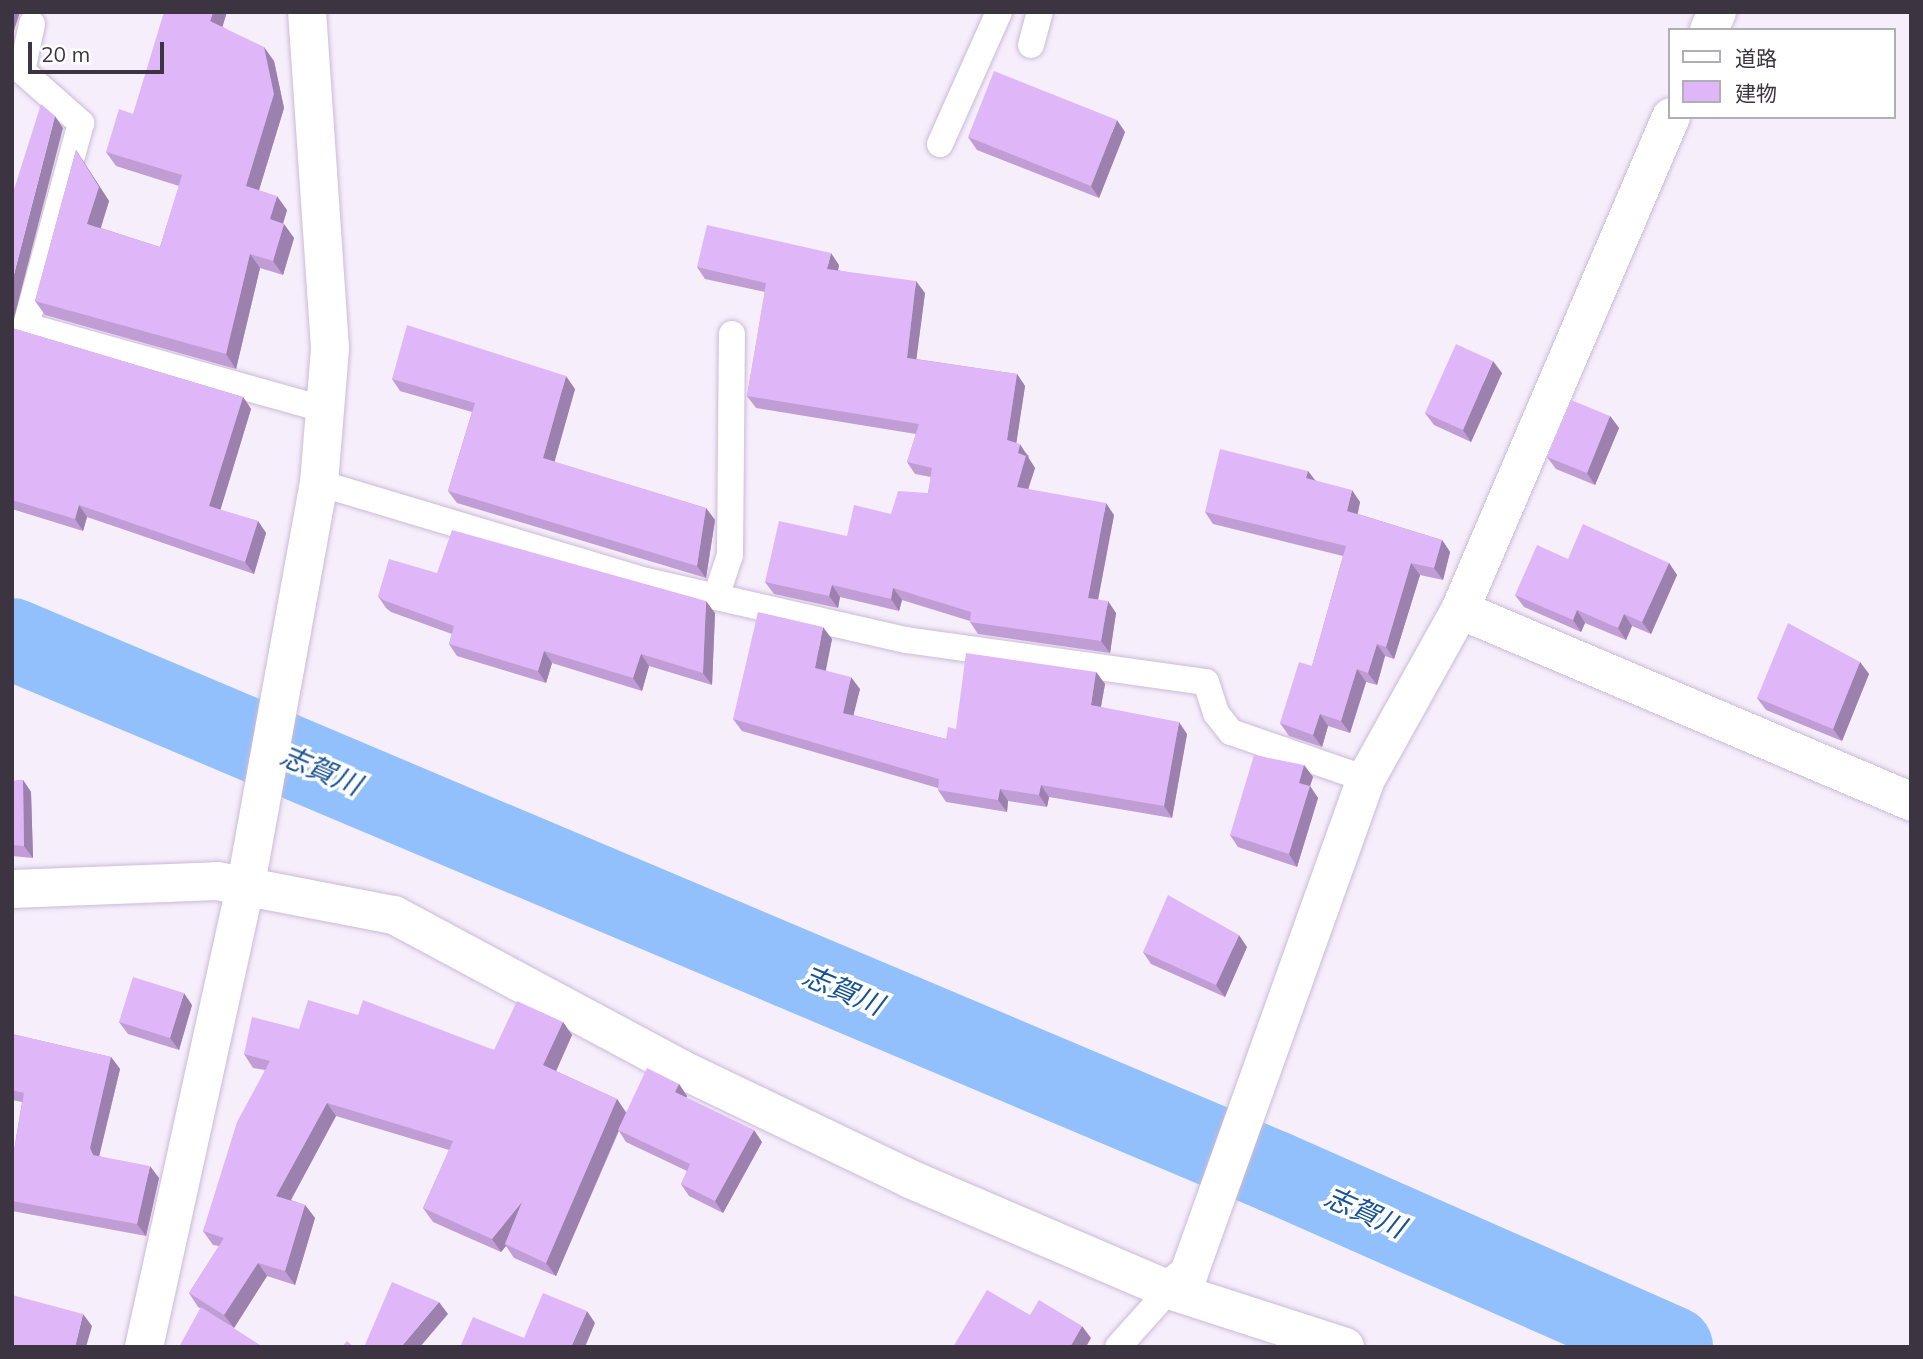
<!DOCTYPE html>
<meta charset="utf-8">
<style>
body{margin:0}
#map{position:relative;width:1923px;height:1359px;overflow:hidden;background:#f6eefb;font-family:Mulish,"Noto Sans JP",sans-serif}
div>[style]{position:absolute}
.river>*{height:82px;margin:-41px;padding:0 41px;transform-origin:41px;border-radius:41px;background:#91c0fc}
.roads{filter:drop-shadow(0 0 2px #ccbad8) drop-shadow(0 0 2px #ccbad8)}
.service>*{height:26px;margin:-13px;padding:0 13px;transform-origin:13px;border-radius:13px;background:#fff}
.minor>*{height:38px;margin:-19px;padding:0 19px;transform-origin:19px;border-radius:19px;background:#fff}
.tertiary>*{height:38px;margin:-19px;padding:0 19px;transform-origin:19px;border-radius:19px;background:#fff}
.wall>*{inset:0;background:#c09dd5}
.shaded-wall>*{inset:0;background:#9c80ae}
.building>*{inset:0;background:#dfb7f8}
span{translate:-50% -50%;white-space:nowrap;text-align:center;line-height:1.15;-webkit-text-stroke:7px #fff;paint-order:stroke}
.water-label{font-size:28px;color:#175294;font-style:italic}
.frame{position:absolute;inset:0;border:14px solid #3c3440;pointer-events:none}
.legend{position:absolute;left:1668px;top:28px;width:228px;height:91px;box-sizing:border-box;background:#fff;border:2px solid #b1aeb3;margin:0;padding:9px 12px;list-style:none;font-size:21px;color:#3c3440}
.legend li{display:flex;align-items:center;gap:14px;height:35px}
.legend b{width:35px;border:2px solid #b1aeb3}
.scale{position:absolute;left:28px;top:42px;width:136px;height:32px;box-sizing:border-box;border:4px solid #3c3440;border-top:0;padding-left:9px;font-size:21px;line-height:24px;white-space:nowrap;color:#3c3440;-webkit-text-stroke:5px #fff;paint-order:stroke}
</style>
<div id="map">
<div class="river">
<i style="left:12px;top:639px;width:1371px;rotate:22.88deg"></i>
<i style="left:1275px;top:1172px;width:434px;rotate:23.8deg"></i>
</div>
<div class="roads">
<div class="service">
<i style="left:32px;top:24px;width:48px;rotate:102deg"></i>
<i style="left:22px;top:71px;width:79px;rotate:41.4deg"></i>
<i style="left:81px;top:123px;width:210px;rotate:105.2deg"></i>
<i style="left:26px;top:326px;width:312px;rotate:15.6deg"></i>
<i style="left:1031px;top:45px;width:34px;rotate:-75deg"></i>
<i style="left:940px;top:144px;width:145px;rotate:-65.9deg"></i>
<i style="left:319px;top:483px;width:341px;rotate:16.7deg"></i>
<i style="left:646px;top:581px;width:267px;rotate:12.8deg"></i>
<i style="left:906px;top:640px;width:303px;rotate:8deg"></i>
<i style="left:1206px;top:682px;width:33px;rotate:72deg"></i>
<i style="left:1216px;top:713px;width:24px;rotate:52deg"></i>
<i style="left:1231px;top:732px;width:143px;rotate:19.2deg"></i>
<i style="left:716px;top:597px;width:44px;rotate:-71.6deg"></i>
<i style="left:730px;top:555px;width:221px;rotate:-89.5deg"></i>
<i style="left:1118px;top:1347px;width:76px;rotate:-48.2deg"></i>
</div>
<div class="minor">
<i style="left:1709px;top:30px;width:20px;rotate:-66deg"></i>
<i style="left:1460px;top:610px;width:490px;rotate:23deg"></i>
<i style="left:12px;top:889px;width:205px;rotate:-2.2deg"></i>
<i style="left:217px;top:881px;width:180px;rotate:10.9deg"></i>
<i style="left:394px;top:915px;width:328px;rotate:28.2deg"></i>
<i style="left:683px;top:1070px;width:252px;rotate:25.6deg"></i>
<i style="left:910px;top:1179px;width:282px;rotate:23.2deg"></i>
<i style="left:1169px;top:1290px;width:185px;rotate:17.9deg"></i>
<i style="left:1169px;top:1290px;width:26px;rotate:-40deg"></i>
<i style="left:1189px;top:1273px;width:525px;rotate:-70.29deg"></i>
<i style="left:1366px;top:779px;width:193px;rotate:-60.9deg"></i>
<i style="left:1460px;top:610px;width:536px;rotate:-66.83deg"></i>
</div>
<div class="tertiary">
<i style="left:144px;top:1347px;width:474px;rotate:-77.6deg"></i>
<i style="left:246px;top:884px;width:408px;rotate:-79.7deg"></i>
<i style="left:319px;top:483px;width:135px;rotate:-85.3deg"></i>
<i style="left:330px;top:348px;width:337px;rotate:-93.9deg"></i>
</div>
</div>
<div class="wall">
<i style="clip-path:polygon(223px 27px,274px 61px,284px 108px,259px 190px,287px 210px,283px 223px,294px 238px,283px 275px,260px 268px,236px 369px,45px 315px,35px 301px,76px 150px,109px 201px,101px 228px,160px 247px,179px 186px,116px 166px,106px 152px,133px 114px)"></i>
<i style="clip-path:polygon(1125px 132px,1099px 198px,977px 150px,968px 137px)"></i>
<i style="clip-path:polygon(839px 265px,838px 270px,925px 293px,916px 359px,1017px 374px,1025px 386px,1016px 443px,1029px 456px,1028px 458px,1035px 468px,1028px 489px,1114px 515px,1098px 600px,1116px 613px,1110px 653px,978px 634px,970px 622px,970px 621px,902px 600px,899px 611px,840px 597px,838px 608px,774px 594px,765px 582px,847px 536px,891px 514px,928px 493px,931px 477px,915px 474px,907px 462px,916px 434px,756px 408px,747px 396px,765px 292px,705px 279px,697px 267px)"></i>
<i style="clip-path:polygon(12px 328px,243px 397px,251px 409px,220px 510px,258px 521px,266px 533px,254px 574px,87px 517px,83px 531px,12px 509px)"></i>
<i style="clip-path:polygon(1502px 373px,1471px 442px,1434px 425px,1425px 413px)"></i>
<i style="clip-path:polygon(392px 379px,575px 389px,554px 462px,706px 508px,715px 520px,706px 578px,457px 503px,448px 491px,472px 412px,400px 391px)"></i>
<i style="clip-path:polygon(1610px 416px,1619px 428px,1595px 485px,1556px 469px,1547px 457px)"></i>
<i style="clip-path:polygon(1308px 471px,1315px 480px,1360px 502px,1358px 514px,1442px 540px,1450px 552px,1443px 580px,1420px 575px,1394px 659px,1385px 656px,1377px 685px,1366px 682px,1350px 733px,1328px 726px,1322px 747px,1289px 736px,1280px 723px,1312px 666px,1343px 556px,1213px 524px,1205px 512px)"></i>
<i style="clip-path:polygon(1568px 559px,1669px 563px,1677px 575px,1651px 634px,1632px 626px,1626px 640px,1585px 623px,1581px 632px,1524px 607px,1515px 595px)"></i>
<i style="clip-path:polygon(437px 573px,715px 613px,712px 685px,649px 666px,642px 691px,552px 663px,546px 683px,457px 656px,449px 644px,452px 634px,391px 612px,386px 608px,378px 596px)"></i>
<i style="clip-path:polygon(832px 639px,825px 670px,860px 689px,853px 715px,946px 739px,956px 729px,1096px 672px,1105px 684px,1101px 707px,1187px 734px,1172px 818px,1049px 797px,1047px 807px,1008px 801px,1007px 812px,946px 802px,938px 790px,938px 788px,742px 731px,733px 719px)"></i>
<i style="clip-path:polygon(1860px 662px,1869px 674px,1842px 741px,1766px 710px,1757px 698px)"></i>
<i style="clip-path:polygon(1304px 765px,1313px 777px,1310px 786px,1318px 798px,1297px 867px,1238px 847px,1230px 835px)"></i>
<i style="clip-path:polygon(23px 780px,31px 792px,33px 858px,12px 856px,12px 781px)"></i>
<i style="clip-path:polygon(1247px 947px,1225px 997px,1151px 964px,1143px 952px)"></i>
<i style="clip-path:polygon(192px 1005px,179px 1050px,128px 1034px,119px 1022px)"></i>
<i style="clip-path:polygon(358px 1015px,494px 1050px,563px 1022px,572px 1035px,556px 1071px,617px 1099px,626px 1112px,679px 1084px,687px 1096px,686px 1098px,762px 1142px,723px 1213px,689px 1196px,681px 1184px,687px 1171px,626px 1142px,619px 1131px,556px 1276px,514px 1258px,506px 1246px,501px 1252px,433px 1222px,423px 1208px,449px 1150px,336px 1116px,291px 1200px,305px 1205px,315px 1218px,295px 1285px,267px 1276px,234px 1328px,198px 1307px,189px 1293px,219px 1246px,213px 1245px,203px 1231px,265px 1070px,253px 1068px,244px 1054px,299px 1029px)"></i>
<i style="clip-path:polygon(12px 1034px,111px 1057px,120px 1069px,99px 1156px,159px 1178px,146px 1236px,12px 1211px,12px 1162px,22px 1102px,12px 1100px)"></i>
</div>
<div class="shaded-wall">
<i style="clip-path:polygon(12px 12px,20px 12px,12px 37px)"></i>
<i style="clip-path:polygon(213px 12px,227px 12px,220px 35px,210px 21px)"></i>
<i style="clip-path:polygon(264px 47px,274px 61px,284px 108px,256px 200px,246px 186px)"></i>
<i style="clip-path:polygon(55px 116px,63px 128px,12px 326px,12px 282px)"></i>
<i style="clip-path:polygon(1117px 120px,1125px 132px,1099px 198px,1091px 186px)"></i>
<i style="clip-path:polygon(76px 150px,109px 201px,97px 239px,87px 224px)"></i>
<i style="clip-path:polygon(277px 196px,287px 210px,280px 234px,270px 219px)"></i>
<i style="clip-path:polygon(284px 224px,294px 238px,283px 275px,273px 261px)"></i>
<i style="clip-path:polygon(831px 253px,839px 265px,836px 280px,827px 269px)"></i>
<i style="clip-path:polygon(250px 254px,260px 268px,236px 369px,226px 354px)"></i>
<i style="clip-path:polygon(916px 281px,925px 293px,915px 370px,907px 358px)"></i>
<i style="clip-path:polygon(1493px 361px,1502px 373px,1471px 442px,1463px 430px)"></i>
<i style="clip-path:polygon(1017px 374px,1025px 386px,1015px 452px,1007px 440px)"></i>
<i style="clip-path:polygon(566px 376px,575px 389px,552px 471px,543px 458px)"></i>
<i style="clip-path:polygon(243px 397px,251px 409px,218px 518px,209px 506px)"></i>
<i style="clip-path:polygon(1610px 416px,1619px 428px,1595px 485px,1587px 473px)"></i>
<i style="clip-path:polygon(1020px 444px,1035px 468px,1025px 499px,1017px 487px,1018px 453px)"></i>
<i style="clip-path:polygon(1308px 471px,1317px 483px,1306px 478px)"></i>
<i style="clip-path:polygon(1352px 490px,1360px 502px,1355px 523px,1347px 511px)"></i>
<i style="clip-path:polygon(1106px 503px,1114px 515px,1096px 610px,1088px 598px)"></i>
<i style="clip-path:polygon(79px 505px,87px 517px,83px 531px,75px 519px)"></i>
<i style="clip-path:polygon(706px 508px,715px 520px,706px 578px,697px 566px)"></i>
<i style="clip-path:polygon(258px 521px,266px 533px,254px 574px,245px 562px)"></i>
<i style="clip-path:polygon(1442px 540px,1450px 552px,1443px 580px,1434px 568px)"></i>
<i style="clip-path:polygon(1411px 563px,1420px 575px,1394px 659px,1386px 647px)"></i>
<i style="clip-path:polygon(1669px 563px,1677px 575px,1651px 634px,1642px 622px)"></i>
<i style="clip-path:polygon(832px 585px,840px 597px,838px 608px,829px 596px)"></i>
<i style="clip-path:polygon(893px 588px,902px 600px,899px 611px,891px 599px)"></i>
<i style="clip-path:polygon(706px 601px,715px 613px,712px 685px,703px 673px)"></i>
<i style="clip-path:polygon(1108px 601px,1116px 613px,1110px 653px,1101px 641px)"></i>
<i style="clip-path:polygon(1577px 610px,1585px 623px,1581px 632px,1573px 620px)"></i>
<i style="clip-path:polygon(1624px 614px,1632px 626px,1626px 640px,1618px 628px)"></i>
<i style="clip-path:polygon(823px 627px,832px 639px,824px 680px,815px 668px)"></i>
<i style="clip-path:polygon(1377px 644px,1385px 656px,1377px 685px,1368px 673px)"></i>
<i style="clip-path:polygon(544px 651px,552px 663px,546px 683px,538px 671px)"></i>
<i style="clip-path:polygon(641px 654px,649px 666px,642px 691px,633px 678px)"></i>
<i style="clip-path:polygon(1860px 662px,1869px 674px,1842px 741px,1833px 729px)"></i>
<i style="clip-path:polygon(1357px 669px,1366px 682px,1350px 733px,1341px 721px)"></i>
<i style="clip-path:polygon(1096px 672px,1105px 684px,1099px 717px,1091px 705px)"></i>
<i style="clip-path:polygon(851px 677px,860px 689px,851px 725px,843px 713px)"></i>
<i style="clip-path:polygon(1320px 714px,1328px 726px,1322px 747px,1313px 735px)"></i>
<i style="clip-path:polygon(1179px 722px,1187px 734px,1172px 818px,1164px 806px)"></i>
<i style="clip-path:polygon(1304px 765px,1313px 777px,1310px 786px,1318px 798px,1297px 867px,1289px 854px,1299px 783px)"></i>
<i style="clip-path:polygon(23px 780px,31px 792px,33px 858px,24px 846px)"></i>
<i style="clip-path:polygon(1041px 785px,1049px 797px,1047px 807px,1039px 795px)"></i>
<i style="clip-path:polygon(1000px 789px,1008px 801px,1007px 812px,998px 800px)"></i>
<i style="clip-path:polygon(1239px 935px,1247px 947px,1225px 997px,1216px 985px)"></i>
<i style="clip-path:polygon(184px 993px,192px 1005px,179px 1050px,170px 1038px)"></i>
<i style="clip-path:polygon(563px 1022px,572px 1035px,553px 1078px,543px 1065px)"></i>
<i style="clip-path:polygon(111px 1057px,120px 1069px,98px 1161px,93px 1155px,90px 1148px)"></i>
<i style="clip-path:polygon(679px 1084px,687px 1096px,683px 1105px,675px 1092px)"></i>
<i style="clip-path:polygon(617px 1099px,626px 1113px,556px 1276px,546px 1263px)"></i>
<i style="clip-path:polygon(327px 1103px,336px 1116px,286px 1209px,276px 1196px)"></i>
<i style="clip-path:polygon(754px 1130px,762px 1142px,723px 1213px,715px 1201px)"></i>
<i style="clip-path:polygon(150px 1166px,159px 1178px,146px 1236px,137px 1224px)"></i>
<i style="clip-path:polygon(522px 1202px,505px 1244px,506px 1246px,501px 1252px,492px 1239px)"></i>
<i style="clip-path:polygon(305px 1205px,315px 1218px,295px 1285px,285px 1271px)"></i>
<i style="clip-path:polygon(258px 1263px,267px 1276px,234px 1328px,224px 1315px)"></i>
<i style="clip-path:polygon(439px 1302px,448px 1314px,420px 1347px,401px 1347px)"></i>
<i style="clip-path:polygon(587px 1311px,595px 1323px,585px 1347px,571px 1347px)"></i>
<i style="clip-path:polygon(83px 1314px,92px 1326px,86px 1347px,75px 1347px)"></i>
<i style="clip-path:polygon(1082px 1326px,1091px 1338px,1086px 1347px,1070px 1347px)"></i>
</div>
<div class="building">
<i style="clip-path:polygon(164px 12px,213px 12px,210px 21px,264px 47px,274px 94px,246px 186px,277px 196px,270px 219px,284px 224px,273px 261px,250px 254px,226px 354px,35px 301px,76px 150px,99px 187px,87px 224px,160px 247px,182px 175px,106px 152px,119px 109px,133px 114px)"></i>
<i style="clip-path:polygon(994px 71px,1117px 120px,1091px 186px,968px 137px)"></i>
<i style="clip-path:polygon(41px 104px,55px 116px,12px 282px,12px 196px)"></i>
<i style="clip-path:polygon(707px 225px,831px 253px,827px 269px,916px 281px,907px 358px,1017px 374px,1007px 440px,1020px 444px,1018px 453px,1026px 456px,1017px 487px,1106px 503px,1088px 598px,1108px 601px,1101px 641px,970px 622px,971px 612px,893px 588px,891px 599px,832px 585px,829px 596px,765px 582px,779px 521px,847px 536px,854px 505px,891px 514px,898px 491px,928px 493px,932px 468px,907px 462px,919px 424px,747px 396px,766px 283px,697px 267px)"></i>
<i style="clip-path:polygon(407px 325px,566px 376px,543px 458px,706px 508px,697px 566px,448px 491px,475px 403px,392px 379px)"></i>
<i style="clip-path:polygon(12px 328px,243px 397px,209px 506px,258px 521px,245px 562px,79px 505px,75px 519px,12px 500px)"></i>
<i style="clip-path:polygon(1456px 344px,1493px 361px,1463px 430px,1425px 413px)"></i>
<i style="clip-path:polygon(1571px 400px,1610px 416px,1587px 473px,1547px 457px)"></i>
<i style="clip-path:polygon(1220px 449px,1308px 471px,1306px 478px,1352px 490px,1347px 511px,1442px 540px,1434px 568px,1411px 563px,1386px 647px,1377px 644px,1368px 673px,1357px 669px,1341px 721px,1320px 714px,1313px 735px,1280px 723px,1299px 662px,1312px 666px,1346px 546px,1205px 512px)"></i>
<i style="clip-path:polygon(1583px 524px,1669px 563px,1642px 622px,1624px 614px,1618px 628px,1577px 610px,1573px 620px,1515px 595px,1537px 545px,1568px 559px)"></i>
<i style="clip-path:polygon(452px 530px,706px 601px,703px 673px,641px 654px,633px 678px,544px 651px,538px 671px,449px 644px,454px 626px,383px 600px,378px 596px,389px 559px,437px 573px)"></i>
<i style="clip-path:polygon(758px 612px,823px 627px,815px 668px,851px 677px,843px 713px,946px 739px,948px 727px,956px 729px,966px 653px,1096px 672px,1091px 705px,1179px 722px,1164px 806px,1041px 785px,1039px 795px,1000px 789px,998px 800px,938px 790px,939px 779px,733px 719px)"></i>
<i style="clip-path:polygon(1788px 623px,1860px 662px,1833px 729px,1757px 698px)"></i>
<i style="clip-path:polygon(1254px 755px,1304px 765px,1299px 783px,1310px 786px,1289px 854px,1230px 835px)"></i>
<i style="clip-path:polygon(23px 780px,24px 846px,12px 845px,12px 781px)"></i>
<i style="clip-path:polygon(1168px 895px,1239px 935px,1216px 985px,1143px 952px)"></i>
<i style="clip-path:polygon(133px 977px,184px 993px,170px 1038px,119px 1022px)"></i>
<i style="clip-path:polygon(308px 1000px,358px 1015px,363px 1000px,494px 1050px,517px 1001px,563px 1022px,543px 1065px,617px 1099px,546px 1263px,505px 1244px,522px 1202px,492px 1239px,423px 1208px,453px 1141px,327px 1103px,276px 1196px,305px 1205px,285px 1271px,258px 1263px,224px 1315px,189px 1293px,224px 1238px,203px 1231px,237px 1122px,270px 1061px,244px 1054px,252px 1017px,299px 1029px)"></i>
<i style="clip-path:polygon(12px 1034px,111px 1057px,90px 1148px,93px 1155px,150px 1166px,137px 1224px,12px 1201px,12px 1162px,24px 1093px,12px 1090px)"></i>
<i style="clip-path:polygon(647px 1068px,679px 1084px,675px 1092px,754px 1130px,715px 1201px,681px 1184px,690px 1164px,618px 1130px)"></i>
<i style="clip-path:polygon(392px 1282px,439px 1302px,401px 1347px,364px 1347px)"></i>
<i style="clip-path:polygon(987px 1290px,1030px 1315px,1039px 1300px,1082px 1326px,1070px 1347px,953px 1347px)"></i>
<i style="clip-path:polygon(543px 1293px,587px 1311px,571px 1347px,460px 1347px,473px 1317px,524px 1338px)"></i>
<i style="clip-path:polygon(12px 1295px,83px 1314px,75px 1347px,12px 1347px)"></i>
<i style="clip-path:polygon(201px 1307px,263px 1347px,179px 1347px)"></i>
<i style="clip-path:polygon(347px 1341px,354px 1347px,342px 1347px)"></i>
</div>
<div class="water-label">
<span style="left:321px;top:770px;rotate:23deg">志賀川</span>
<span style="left:843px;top:990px;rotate:23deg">志賀川</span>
<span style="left:1365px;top:1212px;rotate:24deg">志賀川</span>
</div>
<div class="frame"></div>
<ul class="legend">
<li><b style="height:9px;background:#fff"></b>道路</li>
<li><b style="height:19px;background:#dfb7f8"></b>建物</li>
</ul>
<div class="scale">20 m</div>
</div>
